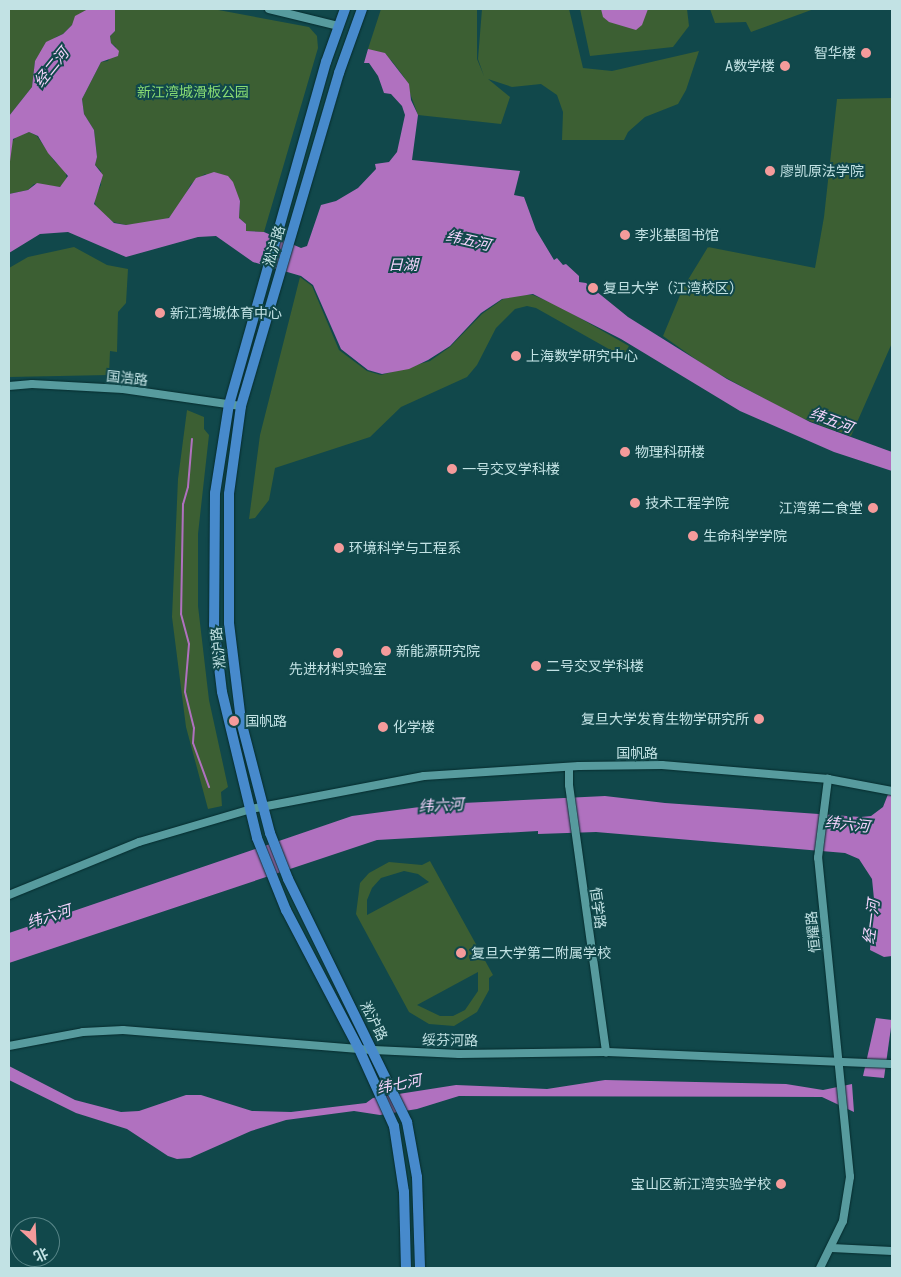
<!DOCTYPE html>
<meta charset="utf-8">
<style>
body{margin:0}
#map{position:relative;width:901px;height:1277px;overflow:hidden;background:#11484b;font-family:"Roboto Condensed","Noto Sans SC",sans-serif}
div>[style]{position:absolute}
.green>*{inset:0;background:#3c5f33}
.water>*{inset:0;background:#b071bf}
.stream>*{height:2px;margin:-1px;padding:0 1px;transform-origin:1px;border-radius:1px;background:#b071bf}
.roads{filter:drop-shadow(0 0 1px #062c2e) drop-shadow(0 0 1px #062c2e)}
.minor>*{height:8px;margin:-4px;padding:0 4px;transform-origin:4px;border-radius:4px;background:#579b9e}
.major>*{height:10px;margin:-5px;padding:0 5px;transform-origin:5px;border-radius:5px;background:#478acc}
.dots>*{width:14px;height:14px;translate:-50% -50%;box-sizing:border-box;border:2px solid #11484b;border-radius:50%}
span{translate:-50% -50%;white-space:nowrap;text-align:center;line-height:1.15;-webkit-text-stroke:4px #11484b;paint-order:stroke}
.poi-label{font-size:14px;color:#c2e2e4}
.right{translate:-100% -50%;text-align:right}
.left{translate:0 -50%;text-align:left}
.park-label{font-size:14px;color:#88db73}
.street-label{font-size:14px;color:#c2e2e4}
.water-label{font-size:15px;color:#f4d4fc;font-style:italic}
.frame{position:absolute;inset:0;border:10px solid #c2e2e4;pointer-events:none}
.north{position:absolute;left:10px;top:1217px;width:50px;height:50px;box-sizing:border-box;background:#11484b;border:1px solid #588688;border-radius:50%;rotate:155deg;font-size:14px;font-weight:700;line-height:20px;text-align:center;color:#c2e2e4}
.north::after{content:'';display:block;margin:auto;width:18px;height:22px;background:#f59b9b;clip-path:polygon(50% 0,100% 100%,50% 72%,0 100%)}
</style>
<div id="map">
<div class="green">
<i style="clip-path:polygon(9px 9px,88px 9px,63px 34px,56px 37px,35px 61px,32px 87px,9px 116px)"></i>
<i style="clip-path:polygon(115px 9px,213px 9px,309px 27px,317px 36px,318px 48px,264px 232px,246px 231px,246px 224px,239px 218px,240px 200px,205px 174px,191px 184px,175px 214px,163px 221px,126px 225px,113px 222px,96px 208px,94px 198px,101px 185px,101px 171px,95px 165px,97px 157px,94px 130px,84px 114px,82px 99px,101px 62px,108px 61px,116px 47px,111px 43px,110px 36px,115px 31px)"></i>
<i style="clip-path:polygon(381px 9px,477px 9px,477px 59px,484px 76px,478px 59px,482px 9px,569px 9px,583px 68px,612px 71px,699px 51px,686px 90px,678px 104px,645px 117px,628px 132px,624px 140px,562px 140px,563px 112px,557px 95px,541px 84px,512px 87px,488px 79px,510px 97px,501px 124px,418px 115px,404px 77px,391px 60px,368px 49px)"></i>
<i style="clip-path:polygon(580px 9px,687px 9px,689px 26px,673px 47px,590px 56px)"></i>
<i style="clip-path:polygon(700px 9px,814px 9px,751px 32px,746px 22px,715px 23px,710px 9px)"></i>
<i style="clip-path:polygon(892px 98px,892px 343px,851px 436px,796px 416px,708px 368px,663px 336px,683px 288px,708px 247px,815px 268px,824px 217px,837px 99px)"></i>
<i style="clip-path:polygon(29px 132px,37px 136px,55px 162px,65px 169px,67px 180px,60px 187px,34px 184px,28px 190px,9px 194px,10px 144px,17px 136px)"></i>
<i style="clip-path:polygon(74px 247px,107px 265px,128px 269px,126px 303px,118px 312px,117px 352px,110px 351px,109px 375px,9px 377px,9px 268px,28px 257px)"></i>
<i style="clip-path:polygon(300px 277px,312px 286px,339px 350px,367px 371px,381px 375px,430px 361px,450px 347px,482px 314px,503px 299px,518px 295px,533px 295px,557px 305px,629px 346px,623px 357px,536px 308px,527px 306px,515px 309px,496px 328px,477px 365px,467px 377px,401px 407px,370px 437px,275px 468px,269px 500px,255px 518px,249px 519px,260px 435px)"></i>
<i style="clip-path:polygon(187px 410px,204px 417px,204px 429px,209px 435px,198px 534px,198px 606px,209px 700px,228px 787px,221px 792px,222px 806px,208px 809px,186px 727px,172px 617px,178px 479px)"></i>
<i style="clip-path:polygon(evenodd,430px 861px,493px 975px,489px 978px,489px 990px,477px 1012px,454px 1026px,429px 1024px,409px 1012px,356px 914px,360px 883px,369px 873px,389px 862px,422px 865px,430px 861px,404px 871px,418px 874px,429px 882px,367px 915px,367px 900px,372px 888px,381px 878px,404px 871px,430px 861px,478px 972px,478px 991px,465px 1010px,453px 1016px,440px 1016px,417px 1005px,478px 972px)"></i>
</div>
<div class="water">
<i style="clip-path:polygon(88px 9px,115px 9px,115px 31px,110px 36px,111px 43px,119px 51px,118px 56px,101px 62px,82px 99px,84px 114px,94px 130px,97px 157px,95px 165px,103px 175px,94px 204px,114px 223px,126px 225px,169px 218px,196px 178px,214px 172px,228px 176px,233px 182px,240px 201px,239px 218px,246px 224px,246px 231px,264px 232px,301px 248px,307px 246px,321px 205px,336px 201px,358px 188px,376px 169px,375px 164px,389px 162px,397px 152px,405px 115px,402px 106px,391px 94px,384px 93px,378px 76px,369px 63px,364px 63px,368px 49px,385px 53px,409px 84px,411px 100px,418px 115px,412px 160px,520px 171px,514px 195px,524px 197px,536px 230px,554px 260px,557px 258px,563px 265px,566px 264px,579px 276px,579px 282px,586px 283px,628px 317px,727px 379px,810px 422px,892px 452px,892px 471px,834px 452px,740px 411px,621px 339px,533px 294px,502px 299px,481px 313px,450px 346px,428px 360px,409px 369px,382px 374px,368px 370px,341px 349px,313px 285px,301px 276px,253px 262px,216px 236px,198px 237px,126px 257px,68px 232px,40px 234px,9px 253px,9px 194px,28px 190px,37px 183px,60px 187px,68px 176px,48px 153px,38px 136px,29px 132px,13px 139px,9px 169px,9px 116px,32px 87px,35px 61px,46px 42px,63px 34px,72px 25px,75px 16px)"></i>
<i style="clip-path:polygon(601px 9px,648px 9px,642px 25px,636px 30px,609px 22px,603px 17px)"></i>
<i style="clip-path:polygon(892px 784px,892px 956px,884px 957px,870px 950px,874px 899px,872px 879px,859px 859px,845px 853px,596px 832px,538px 834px,538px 831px,377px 840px,9px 963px,9px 933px,352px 816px,442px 804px,605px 796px,665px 803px,861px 817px,871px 816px,883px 807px)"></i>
<i style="clip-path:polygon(876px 1018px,892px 1020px,884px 1078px,863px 1076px)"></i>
<i style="clip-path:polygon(9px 1066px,75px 1100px,121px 1112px,139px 1111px,186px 1095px,201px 1095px,252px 1111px,291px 1112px,366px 1103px,373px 1098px,456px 1085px,547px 1089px,605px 1080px,786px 1084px,823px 1090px,852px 1084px,854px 1112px,822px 1097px,459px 1096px,417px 1109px,380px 1115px,354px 1111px,286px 1120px,251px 1131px,190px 1158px,177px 1159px,168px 1156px,127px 1129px,76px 1113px,9px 1080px)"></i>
</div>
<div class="stream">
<i style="left:192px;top:439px;width:48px;rotate:94.8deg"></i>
<i style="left:188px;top:487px;width:18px;rotate:106deg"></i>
<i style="left:183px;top:504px;width:110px;rotate:91deg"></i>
<i style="left:181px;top:614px;width:31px;rotate:75deg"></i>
<i style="left:189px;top:644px;width:48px;rotate:94.8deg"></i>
<i style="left:185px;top:692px;width:37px;rotate:76deg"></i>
<i style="left:194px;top:728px;width:15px;rotate:94deg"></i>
<i style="left:193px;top:743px;width:47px;rotate:70deg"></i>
</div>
<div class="roads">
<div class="minor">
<i style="left:269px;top:9px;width:72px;rotate:13.7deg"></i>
<i style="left:9px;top:386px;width:23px;rotate:-5deg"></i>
<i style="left:32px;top:384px;width:91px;rotate:3.1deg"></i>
<i style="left:123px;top:389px;width:119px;rotate:8.2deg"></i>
<i style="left:569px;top:767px;width:18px;rotate:90deg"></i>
<i style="left:569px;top:785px;width:270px;rotate:82.1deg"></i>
<i style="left:9px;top:895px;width:140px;rotate:-22.2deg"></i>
<i style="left:139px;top:842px;width:117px;rotate:-16.4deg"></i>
<i style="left:251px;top:809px;width:176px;rotate:-10.8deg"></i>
<i style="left:424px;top:776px;width:155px;rotate:-3.7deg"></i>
<i style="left:579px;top:766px;width:83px;rotate:-0.7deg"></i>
<i style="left:662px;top:765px;width:167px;rotate:4.8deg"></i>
<i style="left:828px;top:779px;width:65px;rotate:10.6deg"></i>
<i style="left:9px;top:1046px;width:75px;rotate:-10.7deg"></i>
<i style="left:83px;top:1032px;width:40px;rotate:-2.9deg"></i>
<i style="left:123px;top:1030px;width:252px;rotate:4.6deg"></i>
<i style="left:374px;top:1050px;width:85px;rotate:2.7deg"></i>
<i style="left:459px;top:1054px;width:147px;rotate:-0.8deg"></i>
<i style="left:606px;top:1052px;width:286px;rotate:2.4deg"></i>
<i style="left:832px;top:1248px;width:60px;rotate:2.9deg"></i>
<i style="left:820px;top:1268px;width:52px;rotate:-63.9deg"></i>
<i style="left:843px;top:1221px;width:45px;rotate:-81deg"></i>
<i style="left:850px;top:1177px;width:321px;rotate:-95.7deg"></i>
<i style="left:818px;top:858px;width:80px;rotate:-82.8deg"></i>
</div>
<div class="major">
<i style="left:345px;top:9px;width:56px;rotate:109.7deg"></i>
<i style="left:326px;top:62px;width:355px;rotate:105.8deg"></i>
<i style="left:229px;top:404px;width:90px;rotate:98.9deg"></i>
<i style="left:215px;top:493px;width:132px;rotate:90.4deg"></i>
<i style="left:214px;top:625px;width:67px;rotate:83.2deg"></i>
<i style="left:222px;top:692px;width:150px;rotate:76.5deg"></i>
<i style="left:257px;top:838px;width:78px;rotate:68.1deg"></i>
<i style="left:286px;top:910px;width:157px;rotate:62.3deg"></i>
<i style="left:359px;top:1049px;width:85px;rotate:65.6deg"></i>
<i style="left:394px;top:1126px;width:67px;rotate:81.4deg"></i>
<i style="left:404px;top:1192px;width:76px;rotate:88.5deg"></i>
<i style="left:362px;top:9px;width:68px;rotate:109.8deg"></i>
<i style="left:339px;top:73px;width:347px;rotate:106.4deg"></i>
<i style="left:241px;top:406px;width:89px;rotate:97.8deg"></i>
<i style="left:229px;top:494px;width:129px;rotate:90deg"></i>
<i style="left:229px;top:623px;width:99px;rotate:83deg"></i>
<i style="left:241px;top:721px;width:116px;rotate:75.5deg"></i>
<i style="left:270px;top:833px;width:49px;rotate:68.6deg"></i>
<i style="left:288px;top:879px;width:271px;rotate:63.9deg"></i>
<i style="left:407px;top:1122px;width:56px;rotate:79.7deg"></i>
<i style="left:417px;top:1177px;width:91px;rotate:88.1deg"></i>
</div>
</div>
<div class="dots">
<i style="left:866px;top:53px;background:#f59b9b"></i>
<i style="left:785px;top:66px;background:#f59b9b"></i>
<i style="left:770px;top:171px;background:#f59b9b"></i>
<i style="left:625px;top:235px;background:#f59b9b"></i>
<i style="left:593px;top:288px;background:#f59b9b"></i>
<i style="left:160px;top:313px;background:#f59b9b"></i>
<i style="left:516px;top:356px;background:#f59b9b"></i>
<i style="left:625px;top:452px;background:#f59b9b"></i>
<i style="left:452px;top:469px;background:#f59b9b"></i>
<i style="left:635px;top:503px;background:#f59b9b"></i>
<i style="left:873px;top:508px;background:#f59b9b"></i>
<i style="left:693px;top:536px;background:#f59b9b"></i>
<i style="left:339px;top:548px;background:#f59b9b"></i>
<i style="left:386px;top:651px;background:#f59b9b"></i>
<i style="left:338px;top:653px;background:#f59b9b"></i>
<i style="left:536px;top:666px;background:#f59b9b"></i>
<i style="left:759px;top:719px;background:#f59b9b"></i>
<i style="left:234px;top:721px;background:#f59b9b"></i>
<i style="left:383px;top:727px;background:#f59b9b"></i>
<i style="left:461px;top:953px;background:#f59b9b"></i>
<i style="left:781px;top:1184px;background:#f59b9b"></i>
</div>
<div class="poi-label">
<span class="right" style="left:856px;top:53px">智华楼</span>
<span class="right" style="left:775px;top:66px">A数学楼</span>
<span class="left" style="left:780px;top:171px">廖凯原法学院</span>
<span class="left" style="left:635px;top:235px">李兆基图书馆</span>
<span class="left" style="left:603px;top:288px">复旦大学（江湾校区）</span>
<span class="left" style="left:170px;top:313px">新江湾城体育中心</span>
<span class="left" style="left:526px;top:356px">上海数学研究中心</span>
<span class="left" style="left:635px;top:452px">物理科研楼</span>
<span class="left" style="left:462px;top:469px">一号交叉学科楼</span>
<span class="left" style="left:645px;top:503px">技术工程学院</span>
<span class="right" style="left:863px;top:508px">江湾第二食堂</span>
<span class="left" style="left:703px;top:536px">生命科学学院</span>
<span class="left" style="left:349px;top:548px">环境科学与工程系</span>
<span class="left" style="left:396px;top:651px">新能源研究院</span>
<span class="left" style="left:546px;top:666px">二号交叉学科楼</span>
<span style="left:338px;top:669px">先进材料实验室</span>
<span class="right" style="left:749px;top:719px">复旦大学发育生物学研究所</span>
<span class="left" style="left:245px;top:721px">国帆路</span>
<span class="left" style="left:393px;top:727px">化学楼</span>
<span class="left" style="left:471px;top:953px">复旦大学第二附属学校</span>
<span class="right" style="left:771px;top:1184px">宝山区新江湾实验学校</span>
</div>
<div class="park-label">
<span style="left:193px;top:92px">新江湾城滑板公园</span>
</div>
<div class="street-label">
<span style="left:274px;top:246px;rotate:-73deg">淞沪路</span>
<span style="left:127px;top:378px;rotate:6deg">国浩路</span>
<span style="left:218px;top:648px;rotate:-96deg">淞沪路</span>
<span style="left:637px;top:753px">国帆路</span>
<span style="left:598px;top:908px;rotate:82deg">恒学路</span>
<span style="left:813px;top:932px;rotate:-96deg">恒耀路</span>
<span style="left:374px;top:1021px;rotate:63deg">淞沪路</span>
<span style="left:450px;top:1040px;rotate:1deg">绥芬河路</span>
</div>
<div class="water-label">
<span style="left:52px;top:68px;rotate:-51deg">经二河</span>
<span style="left:468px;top:241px;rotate:13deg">纬五河</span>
<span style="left:403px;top:266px">日湖</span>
<span style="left:831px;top:421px;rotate:21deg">纬五河</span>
<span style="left:441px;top:806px;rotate:-3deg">纬六河</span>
<span style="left:847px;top:825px;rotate:6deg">纬六河</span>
<span style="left:49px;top:917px;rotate:-17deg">纬六河</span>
<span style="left:872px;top:922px;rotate:-83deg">经一河</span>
<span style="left:399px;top:1085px;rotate:-11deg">纬七河</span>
</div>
<div class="frame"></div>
<div class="north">北</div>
</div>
